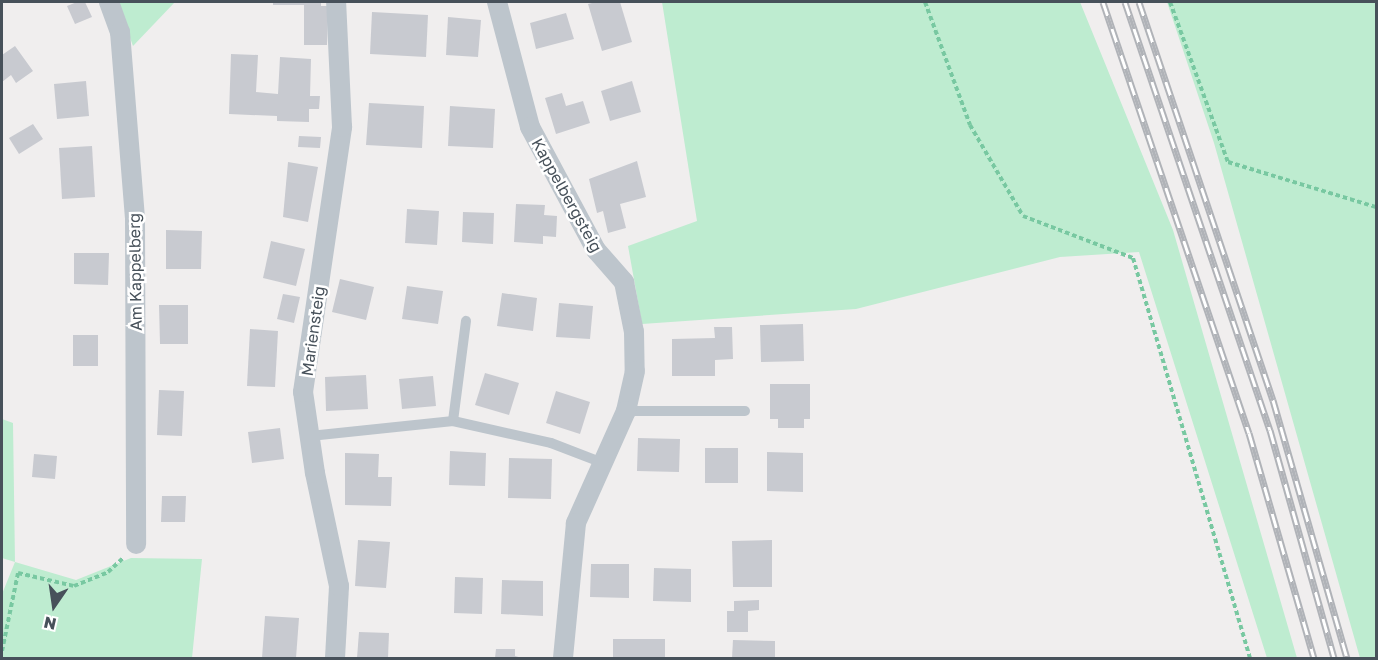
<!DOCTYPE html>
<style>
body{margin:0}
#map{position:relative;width:1378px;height:660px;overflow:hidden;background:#f0eeee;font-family:"Golos Text",sans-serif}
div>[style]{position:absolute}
.green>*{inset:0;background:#beecd0}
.building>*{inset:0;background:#c8cad0}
.path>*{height:4px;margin-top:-2px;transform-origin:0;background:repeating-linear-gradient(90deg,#78c8a1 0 4.5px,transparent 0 7.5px)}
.lane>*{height:10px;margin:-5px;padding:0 5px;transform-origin:5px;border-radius:5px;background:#bdc5cc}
.street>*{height:20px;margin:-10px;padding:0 10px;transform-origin:10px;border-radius:10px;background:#bdc5cc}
.rail>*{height:7px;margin-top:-3.5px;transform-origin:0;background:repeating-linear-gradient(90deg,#fff 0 14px,#b0b3b8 0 28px);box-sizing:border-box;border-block:2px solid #b0b3b8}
span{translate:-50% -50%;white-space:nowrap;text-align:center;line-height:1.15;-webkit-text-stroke:5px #fff;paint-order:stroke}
.street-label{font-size:16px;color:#47515a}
.frame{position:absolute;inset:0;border:3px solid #47515a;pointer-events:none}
.north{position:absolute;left:24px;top:576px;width:60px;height:60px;-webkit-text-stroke:4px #fff;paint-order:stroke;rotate:193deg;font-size:16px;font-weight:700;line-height:24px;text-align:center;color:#47515a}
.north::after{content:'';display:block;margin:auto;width:21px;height:27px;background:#47515a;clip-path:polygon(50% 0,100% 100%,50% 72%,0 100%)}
</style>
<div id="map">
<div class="green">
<i style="clip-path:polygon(117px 2px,175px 2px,133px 46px)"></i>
<i style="clip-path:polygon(662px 2px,1080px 2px,1173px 230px,1297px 658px,1267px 658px,1139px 252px,1060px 257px,856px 309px,642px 324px,628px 246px,697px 221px)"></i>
<i style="clip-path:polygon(1167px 2px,1376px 2px,1376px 658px,1360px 658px,1214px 143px)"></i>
<i style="clip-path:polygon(2px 419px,13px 423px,15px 562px,76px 580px,131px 558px,202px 559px,192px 658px,2px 658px,2px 594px,15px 562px,2px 558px)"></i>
</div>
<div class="building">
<i style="clip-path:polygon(77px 2px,85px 2px,92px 17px,75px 24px,67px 6px)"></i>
<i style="clip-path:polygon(273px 2px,321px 2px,321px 6px,328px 6px,327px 45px,304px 45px,304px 5px,273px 5px)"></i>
<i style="clip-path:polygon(596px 2px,620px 2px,632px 42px,602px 51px,588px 4px)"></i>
<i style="clip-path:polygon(372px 12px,428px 15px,426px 57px,370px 54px)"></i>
<i style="clip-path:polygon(566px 13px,574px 39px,536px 49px,530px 23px)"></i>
<i style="clip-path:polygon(448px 17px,481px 20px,478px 57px,446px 55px)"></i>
<i style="clip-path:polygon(15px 46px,33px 71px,16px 83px,11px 75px,2px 82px,2px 55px)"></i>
<i style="clip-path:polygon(231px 54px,258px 55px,256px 92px,278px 94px,280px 57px,311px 59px,310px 96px,320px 96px,319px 109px,309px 109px,309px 122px,277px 121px,277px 116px,229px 114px)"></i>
<i style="clip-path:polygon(86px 81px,89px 116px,57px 119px,54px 84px)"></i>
<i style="clip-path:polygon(632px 81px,641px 112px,610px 121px,601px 91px)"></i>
<i style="clip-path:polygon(562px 93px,566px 106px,583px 101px,590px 123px,556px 134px,545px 98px)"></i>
<i style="clip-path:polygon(369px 103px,424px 106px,422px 148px,366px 145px)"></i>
<i style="clip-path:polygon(450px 106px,495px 109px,493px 148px,448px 146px)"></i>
<i style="clip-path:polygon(33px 124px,43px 139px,19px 154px,9px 138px)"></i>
<i style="clip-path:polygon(299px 136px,321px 137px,320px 148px,298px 147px)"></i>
<i style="clip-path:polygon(92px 146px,95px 197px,62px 199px,59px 148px)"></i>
<i style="clip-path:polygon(637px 161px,646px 197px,620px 204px,626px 228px,608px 233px,603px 211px,597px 213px,589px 179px)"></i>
<i style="clip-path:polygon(288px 162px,318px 167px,308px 222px,283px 217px)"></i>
<i style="clip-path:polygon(516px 204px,545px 205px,544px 215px,557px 216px,556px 237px,543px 236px,543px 244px,514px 242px)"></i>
<i style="clip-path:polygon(407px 209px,439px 211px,437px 245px,405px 243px)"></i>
<i style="clip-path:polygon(463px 212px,494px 213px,493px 244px,462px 242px)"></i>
<i style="clip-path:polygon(166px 230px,202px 231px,201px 269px,166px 269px)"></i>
<i style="clip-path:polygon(271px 241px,305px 249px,296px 286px,263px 278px)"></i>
<i style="clip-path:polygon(74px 253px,109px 253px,108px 285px,74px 284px)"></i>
<i style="clip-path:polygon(340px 279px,374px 287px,366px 320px,332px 312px)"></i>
<i style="clip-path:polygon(407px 286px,443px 291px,438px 324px,402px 319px)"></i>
<i style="clip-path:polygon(502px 293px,537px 298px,533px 331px,497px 326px)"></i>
<i style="clip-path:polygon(283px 294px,300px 297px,294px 323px,277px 319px)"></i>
<i style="clip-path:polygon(559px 303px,593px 306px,590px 339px,556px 337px)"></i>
<i style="clip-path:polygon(159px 305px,188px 305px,188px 344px,160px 344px)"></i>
<i style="clip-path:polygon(803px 324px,804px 361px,761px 362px,760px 325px)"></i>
<i style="clip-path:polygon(714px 327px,732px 327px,733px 359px,715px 360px,715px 376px,672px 376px,672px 339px,715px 338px)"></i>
<i style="clip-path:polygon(250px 329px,278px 331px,275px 387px,247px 386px)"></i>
<i style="clip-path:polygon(73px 335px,98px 335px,98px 366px,73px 366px)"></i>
<i style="clip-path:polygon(485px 373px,519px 383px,509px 415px,475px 405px)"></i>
<i style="clip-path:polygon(366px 375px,368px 409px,326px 411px,325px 377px)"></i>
<i style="clip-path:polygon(433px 376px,436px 406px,402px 409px,399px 379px)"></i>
<i style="clip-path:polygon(770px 384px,810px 384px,810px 419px,804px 419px,804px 428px,778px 428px,778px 419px,770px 419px)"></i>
<i style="clip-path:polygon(159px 390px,184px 391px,182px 436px,157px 435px)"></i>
<i style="clip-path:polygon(556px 391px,590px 402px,580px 434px,546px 423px)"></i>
<i style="clip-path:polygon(280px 428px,284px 459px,252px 463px,248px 432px)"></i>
<i style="clip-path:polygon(638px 438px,680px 439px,679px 472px,637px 471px)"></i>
<i style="clip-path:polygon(705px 448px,738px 448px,738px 483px,705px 483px)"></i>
<i style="clip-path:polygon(450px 451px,486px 453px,485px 486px,449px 485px)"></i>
<i style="clip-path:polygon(767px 452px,803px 453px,803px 492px,767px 491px)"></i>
<i style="clip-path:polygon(345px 453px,379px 454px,378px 477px,392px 477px,391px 506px,345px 505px)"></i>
<i style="clip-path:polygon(34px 454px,57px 456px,55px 479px,32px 477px)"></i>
<i style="clip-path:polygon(509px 458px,552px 459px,551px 499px,508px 498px)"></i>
<i style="clip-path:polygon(162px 496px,186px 496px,185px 522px,161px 522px)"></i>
<i style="clip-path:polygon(358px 540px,390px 542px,386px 588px,355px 586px)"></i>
<i style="clip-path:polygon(772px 540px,772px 587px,733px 587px,732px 541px)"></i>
<i style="clip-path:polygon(591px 564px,629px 564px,629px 598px,590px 597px)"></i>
<i style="clip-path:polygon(654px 568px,691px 569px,691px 602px,653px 601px)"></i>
<i style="clip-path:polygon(455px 577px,483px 578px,482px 614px,454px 613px)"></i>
<i style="clip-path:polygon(502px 580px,543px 581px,543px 616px,501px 614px)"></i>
<i style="clip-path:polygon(759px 600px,759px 610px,748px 611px,748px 632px,727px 632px,727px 611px,734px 611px,734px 601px)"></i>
<i style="clip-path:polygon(265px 616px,299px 618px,296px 658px,262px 658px)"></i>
<i style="clip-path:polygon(359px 632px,389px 633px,388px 658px,357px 658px)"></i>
<i style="clip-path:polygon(613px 639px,665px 639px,665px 658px,613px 658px)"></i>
<i style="clip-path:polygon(733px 640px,775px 641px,775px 658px,732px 658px)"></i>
<i style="clip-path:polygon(496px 649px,515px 649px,515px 656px,522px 658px,495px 658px)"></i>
</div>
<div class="path">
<i style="left:925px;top:2px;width:131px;rotate:69.9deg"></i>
<i style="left:970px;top:125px;width:105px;rotate:59.8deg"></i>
<i style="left:1023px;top:216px;width:118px;rotate:20.9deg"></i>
<i style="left:1133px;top:258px;width:417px;rotate:73.7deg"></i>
<i style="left:1170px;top:2px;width:170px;rotate:70.1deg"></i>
<i style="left:1228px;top:162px;width:155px;rotate:16.9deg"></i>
<i style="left:2px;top:651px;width:80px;rotate:-78.4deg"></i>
<i style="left:18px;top:573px;width:57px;rotate:13.1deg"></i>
<i style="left:74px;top:586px;width:37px;rotate:-22deg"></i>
<i style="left:108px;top:572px;width:21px;rotate:-43deg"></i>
</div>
<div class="lane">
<i style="left:626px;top:411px;width:119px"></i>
<i style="left:453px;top:421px;width:101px;rotate:-82.6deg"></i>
<i style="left:310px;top:436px;width:144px;rotate:-6deg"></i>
<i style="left:453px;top:421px;width:100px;rotate:12.7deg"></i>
<i style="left:551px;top:443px;width:56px;rotate:21deg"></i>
</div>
<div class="street">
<i style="left:109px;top:2px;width:32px;rotate:70deg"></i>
<i style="left:120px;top:32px;width:188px;rotate:85.4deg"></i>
<i style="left:135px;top:219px;width:325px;rotate:89.8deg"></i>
<i style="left:497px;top:2px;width:129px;rotate:75.2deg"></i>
<i style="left:530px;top:127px;width:140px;rotate:61.8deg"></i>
<i style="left:596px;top:250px;width:43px;rotate:48.8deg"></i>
<i style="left:624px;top:282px;width:51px;rotate:78.7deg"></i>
<i style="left:634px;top:332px;width:39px;rotate:89deg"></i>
<i style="left:635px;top:371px;width:41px;rotate:102.7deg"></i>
<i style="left:626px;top:411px;width:123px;rotate:114.1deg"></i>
<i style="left:576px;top:523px;width:136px;rotate:95.5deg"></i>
<i style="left:335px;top:658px;width:72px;rotate:-86.8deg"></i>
<i style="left:339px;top:586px;width:116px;rotate:-102deg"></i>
<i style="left:315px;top:473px;width:82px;rotate:-98.4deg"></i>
<i style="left:303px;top:392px;width:268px;rotate:-81.6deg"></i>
<i style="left:342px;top:127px;width:125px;rotate:-92.7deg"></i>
</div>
<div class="rail">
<i style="left:1103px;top:2px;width:455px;rotate:71.3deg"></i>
<i style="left:1249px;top:433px;width:234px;rotate:73.9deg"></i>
<i style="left:1125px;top:2px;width:452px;rotate:71.3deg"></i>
<i style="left:1270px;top:430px;width:237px;rotate:74.3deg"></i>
<i style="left:1139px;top:2px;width:420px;rotate:71.4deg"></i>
<i style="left:1273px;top:400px;width:268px;rotate:74deg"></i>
</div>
<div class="street-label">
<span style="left:567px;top:195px;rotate:61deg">Kappelbergsteig</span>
<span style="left:135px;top:272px;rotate:-91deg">Am Kappelberg</span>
<span style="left:313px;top:331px;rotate:-82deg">Mariensteig</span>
</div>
<div class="frame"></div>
<div class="north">N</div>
</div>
